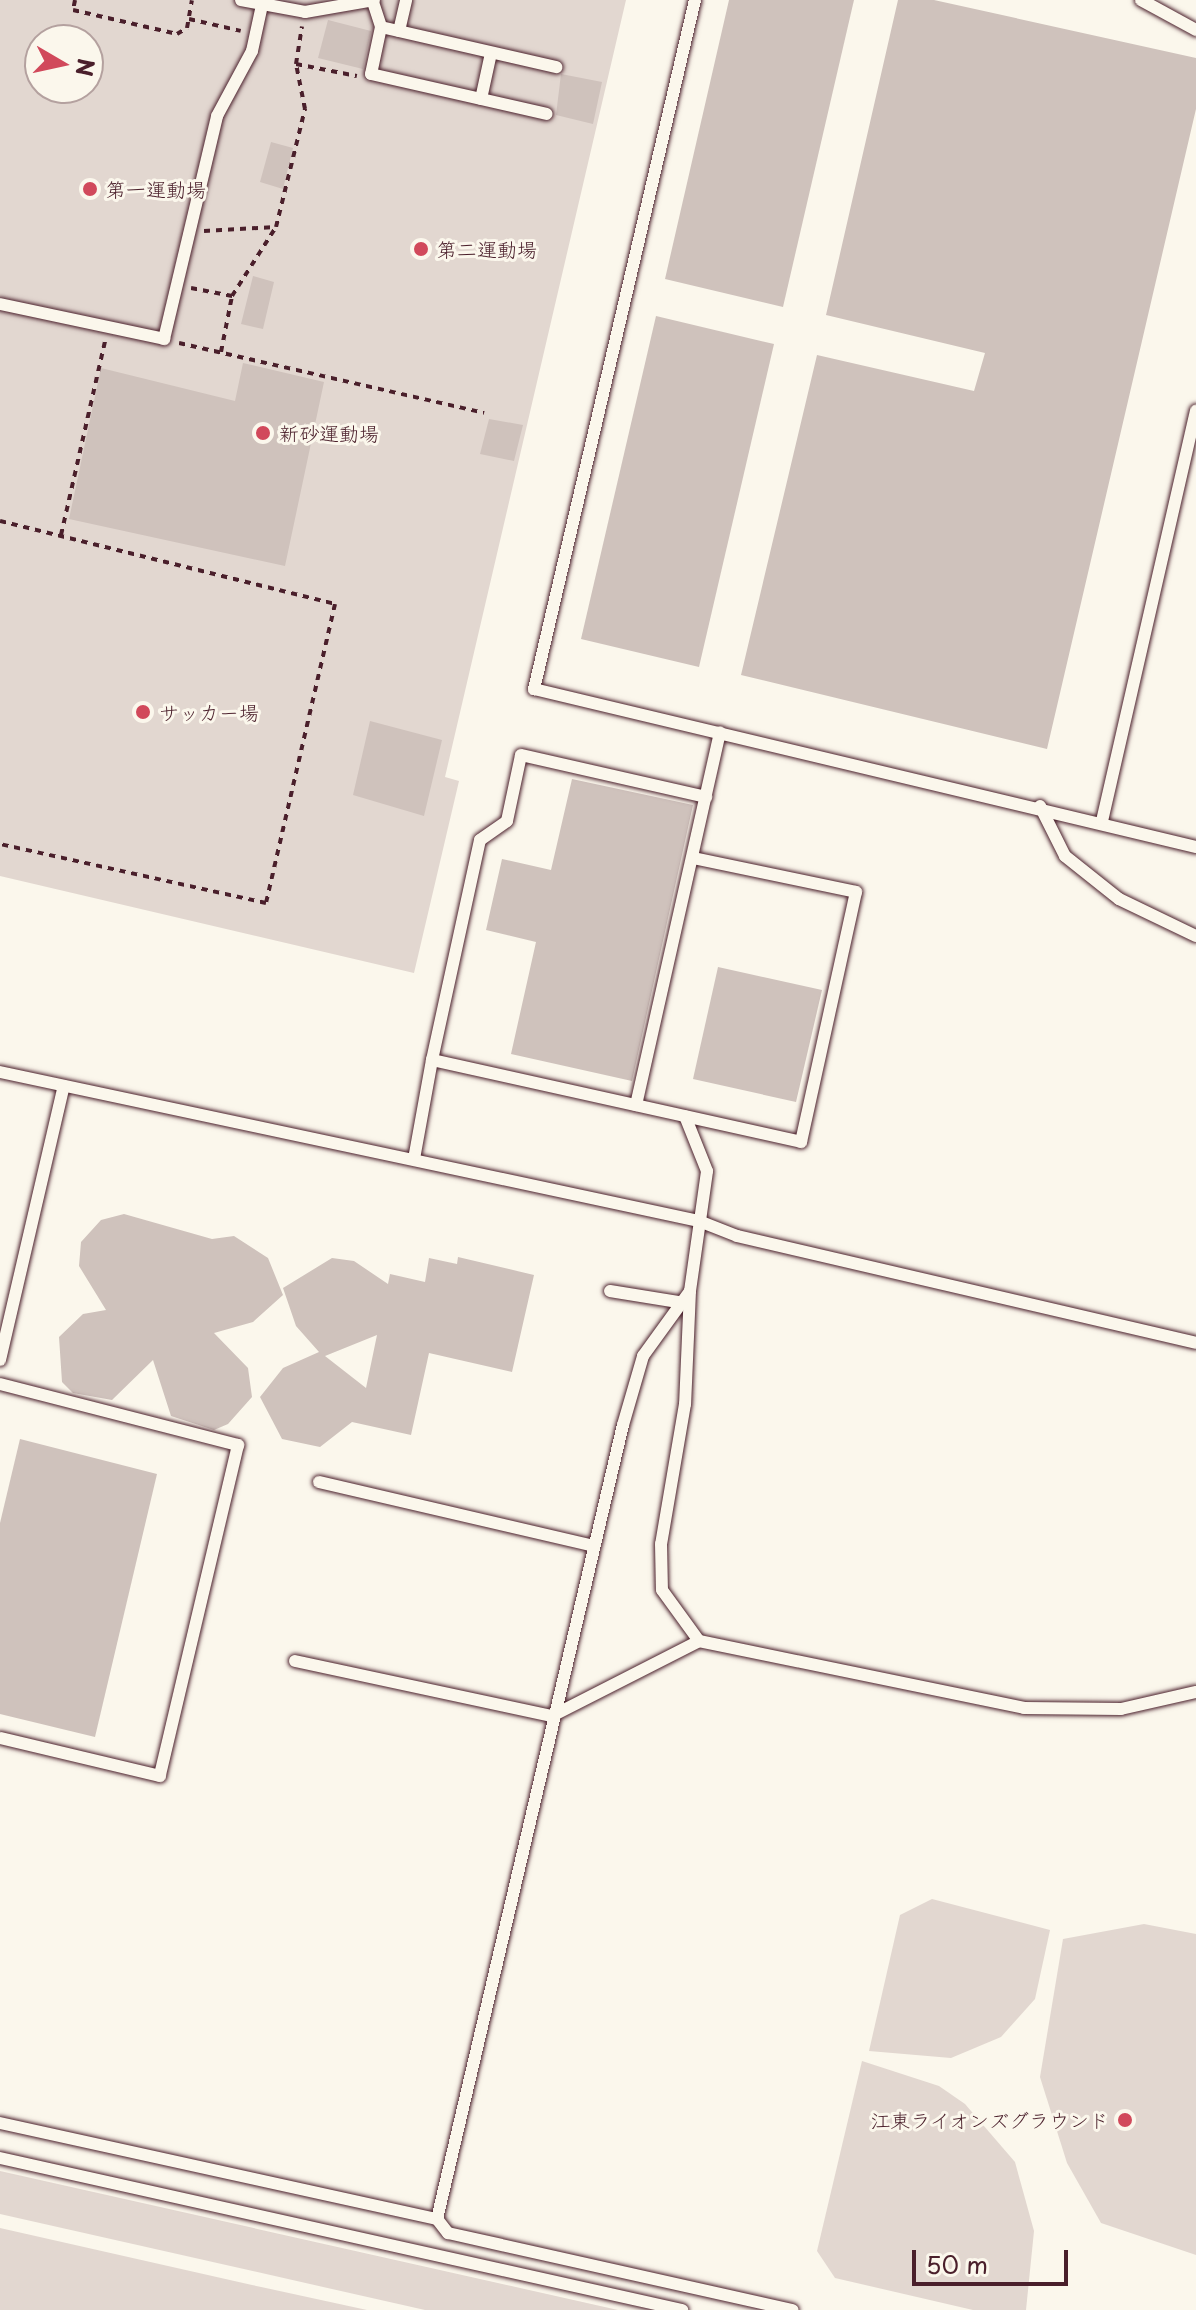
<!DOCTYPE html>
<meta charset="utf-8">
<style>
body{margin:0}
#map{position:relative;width:1196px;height:2310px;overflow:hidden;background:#fbf7ec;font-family:"Playpen Sans","Klee One",sans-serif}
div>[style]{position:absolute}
.green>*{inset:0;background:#e2d7d0}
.building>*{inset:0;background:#cfc2bc}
.path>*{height:4px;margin-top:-2px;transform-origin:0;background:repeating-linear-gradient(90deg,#4a1f2b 0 6px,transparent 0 12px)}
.roads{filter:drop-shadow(0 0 2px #4a1f2b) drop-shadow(0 0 2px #4a1f2b)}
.lane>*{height:12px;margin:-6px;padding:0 6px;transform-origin:6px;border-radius:6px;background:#fbf7ec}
.dots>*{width:22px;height:22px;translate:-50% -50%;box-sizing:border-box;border:4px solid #fbf7ec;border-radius:50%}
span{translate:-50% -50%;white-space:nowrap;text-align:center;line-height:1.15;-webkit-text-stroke:6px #fbf7ec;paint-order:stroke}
.poi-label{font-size:20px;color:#4a1f2b}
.left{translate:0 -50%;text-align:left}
.right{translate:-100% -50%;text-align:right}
.north{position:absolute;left:24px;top:24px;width:80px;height:80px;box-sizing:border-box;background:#fbf7ec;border:2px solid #b4a19f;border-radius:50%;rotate:99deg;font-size:22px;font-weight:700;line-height:32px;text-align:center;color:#4a1f2b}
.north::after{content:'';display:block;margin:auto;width:28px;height:36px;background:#d1495b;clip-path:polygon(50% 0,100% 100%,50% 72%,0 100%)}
.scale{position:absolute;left:912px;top:2250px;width:156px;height:36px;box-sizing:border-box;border:4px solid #4a1f2b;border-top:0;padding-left:10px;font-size:24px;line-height:28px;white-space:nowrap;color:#4a1f2b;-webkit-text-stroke:6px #fbf7ec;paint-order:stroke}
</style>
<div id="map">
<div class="green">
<i style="clip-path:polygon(evenodd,0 0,626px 0,445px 777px,459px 781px,414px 973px,0 876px,0 0,40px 40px,88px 40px,88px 88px,40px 88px,40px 40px)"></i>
<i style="clip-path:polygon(932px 1899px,1050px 1930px,1035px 1999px,1001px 2037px,951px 2058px,869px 2051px,900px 1915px)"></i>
<i style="clip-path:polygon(1144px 1924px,1196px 1934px,1196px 2255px,1101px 2223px,1067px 2163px,1040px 2077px,1063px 1939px)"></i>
<i style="clip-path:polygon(862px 2061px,939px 2086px,965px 2104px,1015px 2162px,1034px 2231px,1026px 2310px,973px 2310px,835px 2278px,817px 2251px)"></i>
<i style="clip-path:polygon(0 2171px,618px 2310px,425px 2310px,0 2214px)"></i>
<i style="clip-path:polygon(0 2228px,252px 2285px,367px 2310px,0 2310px)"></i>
</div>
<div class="building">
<i style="clip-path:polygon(729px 0,854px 0,783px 307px,665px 279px)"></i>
<i style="clip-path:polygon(898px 0,934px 0,1196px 58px,1196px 109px,1047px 749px,741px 675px,817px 355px,974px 391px,985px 353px,826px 315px)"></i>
<i style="clip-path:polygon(328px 20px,371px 31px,363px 69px,318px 58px)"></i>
<i style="clip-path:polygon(561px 74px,602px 82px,593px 124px,556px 115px)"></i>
<i style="clip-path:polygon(271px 142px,293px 148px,283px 189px,260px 182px)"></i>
<i style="clip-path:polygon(253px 276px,274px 282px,263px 329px,241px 324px)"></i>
<i style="clip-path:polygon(656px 316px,774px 344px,699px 667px,581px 639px)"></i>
<i style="clip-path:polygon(243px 363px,324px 382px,285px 566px,69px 519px,101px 368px,235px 401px)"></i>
<i style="clip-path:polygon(489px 419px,523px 425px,514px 461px,480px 454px)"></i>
<i style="clip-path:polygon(370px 721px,442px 740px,424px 816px,353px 795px)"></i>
<i style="clip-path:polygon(572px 779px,693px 805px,632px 1081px,511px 1054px,536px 942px,486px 930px,502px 859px,551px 870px)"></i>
<i style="clip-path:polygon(718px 967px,822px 990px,796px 1102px,693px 1079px)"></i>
<i style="clip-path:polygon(124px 1214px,212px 1239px,234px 1236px,268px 1258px,283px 1295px,253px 1322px,214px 1333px,248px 1368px,252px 1397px,228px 1424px,214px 1430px,171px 1416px,153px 1360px,112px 1400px,73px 1393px,62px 1382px,59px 1337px,83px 1314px,106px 1310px,79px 1266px,81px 1242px,101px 1220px)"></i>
<i style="clip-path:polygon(evenodd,458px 1257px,534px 1275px,512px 1372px,429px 1353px,411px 1435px,352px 1422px,320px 1447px,282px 1439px,260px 1397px,283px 1368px,319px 1352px,296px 1326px,283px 1288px,332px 1258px,354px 1261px,388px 1284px,390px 1274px,425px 1282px,429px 1258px,457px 1264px,458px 1257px,377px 1335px,366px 1388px,325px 1356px,377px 1335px)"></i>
<i style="clip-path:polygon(20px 1439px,157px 1474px,95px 1737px,0 1714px,0 1523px)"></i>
</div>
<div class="path">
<i style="left:75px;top:0;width:10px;rotate:101deg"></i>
<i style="left:73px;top:10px;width:107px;rotate:13deg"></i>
<i style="left:177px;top:34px;width:12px;rotate:-31deg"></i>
<i style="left:187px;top:28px;width:28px;rotate:-80deg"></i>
<i style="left:189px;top:19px;width:53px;rotate:13deg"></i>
<i style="left:296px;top:64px;width:62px;rotate:11.1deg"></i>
<i style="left:204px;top:231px;width:72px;rotate:-3.2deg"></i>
<i style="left:191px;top:288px;width:42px;rotate:11deg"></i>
<i style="left:179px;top:343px;width:313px;rotate:12.9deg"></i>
<i style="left:221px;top:352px;width:57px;rotate:-78.9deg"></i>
<i style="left:232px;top:296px;width:82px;rotate:-57.5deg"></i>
<i style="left:276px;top:227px;width:122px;rotate:-76.2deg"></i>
<i style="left:305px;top:109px;width:46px;rotate:-101.3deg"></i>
<i style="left:296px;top:64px;width:38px;rotate:-81deg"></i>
<i style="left:0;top:521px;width:345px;rotate:13.9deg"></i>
<i style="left:335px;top:604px;width:307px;rotate:103deg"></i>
<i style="left:266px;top:903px;width:272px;rotate:-167.5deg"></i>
<i style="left:61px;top:535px;width:199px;rotate:-77.2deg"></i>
</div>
<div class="roads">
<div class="lane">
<i style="left:241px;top:0;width:65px;rotate:10.6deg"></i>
<i style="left:305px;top:12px;width:70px;rotate:-9.9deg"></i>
<i style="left:695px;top:0;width:708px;rotate:103.15deg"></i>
<i style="left:534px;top:689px;width:681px;rotate:13.42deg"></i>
<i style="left:1141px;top:0;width:63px;rotate:28.6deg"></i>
<i style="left:373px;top:2px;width:26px;rotate:72deg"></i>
<i style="left:381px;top:27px;width:180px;rotate:12.9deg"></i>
<i style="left:381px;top:27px;width:48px;rotate:102deg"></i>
<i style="left:371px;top:74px;width:180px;rotate:12.8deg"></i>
<i style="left:399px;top:31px;width:32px;rotate:-77deg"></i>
<i style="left:481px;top:99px;width:47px;rotate:-77.7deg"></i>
<i style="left:0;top:304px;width:168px;rotate:12deg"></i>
<i style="left:164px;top:339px;width:229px;rotate:-76.6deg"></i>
<i style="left:217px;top:116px;width:74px;rotate:-61.7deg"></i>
<i style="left:252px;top:51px;width:47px;rotate:-77.7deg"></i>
<i style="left:1040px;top:806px;width:56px;rotate:63.4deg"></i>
<i style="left:1065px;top:856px;width:69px;rotate:38.5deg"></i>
<i style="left:1119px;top:899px;width:85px;rotate:25.7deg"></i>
<i style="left:1102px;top:821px;width:421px;rotate:-77.1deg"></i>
<i style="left:432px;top:1060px;width:225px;rotate:-77.7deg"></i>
<i style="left:480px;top:840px;width:33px;rotate:-35deg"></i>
<i style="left:507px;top:821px;width:67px;rotate:-78deg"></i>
<i style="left:521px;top:755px;width:190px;rotate:12.8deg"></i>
<i style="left:0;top:1072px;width:715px;rotate:12.03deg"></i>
<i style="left:699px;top:1221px;width:41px;rotate:21.5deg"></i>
<i style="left:737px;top:1236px;width:471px;rotate:13.1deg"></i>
<i style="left:636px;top:1105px;width:382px;rotate:-77.3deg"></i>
<i style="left:414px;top:1159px;width:101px;rotate:-79.7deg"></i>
<i style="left:432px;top:1060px;width:378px;rotate:12.5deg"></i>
<i style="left:801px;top:1142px;width:256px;rotate:-77.6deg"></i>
<i style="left:856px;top:892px;width:167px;rotate:-168.2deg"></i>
<i style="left:610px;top:1291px;width:69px;rotate:9.2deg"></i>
<i style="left:690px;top:1291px;width:113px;rotate:92.5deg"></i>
<i style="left:685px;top:1404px;width:142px;rotate:99.7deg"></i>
<i style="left:661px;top:1544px;width:46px;rotate:88.8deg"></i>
<i style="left:662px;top:1590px;width:63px;rotate:54deg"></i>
<i style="left:0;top:1360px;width:281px;rotate:-76.9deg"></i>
<i style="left:0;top:1384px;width:246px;rotate:14.4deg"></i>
<i style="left:238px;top:1445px;width:340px;rotate:103.3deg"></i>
<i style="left:160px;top:1776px;width:164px;rotate:-166.6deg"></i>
<i style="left:319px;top:1482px;width:282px;rotate:13.1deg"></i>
<i style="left:295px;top:1661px;width:263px;rotate:12.1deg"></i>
<i style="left:552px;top:1716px;width:165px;rotate:-27deg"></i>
<i style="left:699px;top:1641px;width:332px;rotate:11.6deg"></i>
<i style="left:1024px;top:1708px;width:97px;rotate:0.6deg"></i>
<i style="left:1121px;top:1709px;width:77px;rotate:-12.8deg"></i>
<i style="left:0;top:2123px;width:447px;rotate:12.4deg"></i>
<i style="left:437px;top:2219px;width:18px;rotate:52deg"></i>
<i style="left:448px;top:2233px;width:353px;rotate:12.6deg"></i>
<i style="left:0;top:2158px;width:699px;rotate:12.56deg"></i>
<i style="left:437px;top:2219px;width:815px;rotate:-76.82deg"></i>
<i style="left:623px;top:1425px;width:72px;rotate:-73.8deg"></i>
<i style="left:643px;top:1356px;width:80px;rotate:-54.1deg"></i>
<i style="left:690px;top:1291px;width:121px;rotate:-81.9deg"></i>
<i style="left:707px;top:1171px;width:59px;rotate:-111.8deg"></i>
</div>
</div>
<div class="dots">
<i style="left:90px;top:189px;background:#d1495b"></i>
<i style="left:421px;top:249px;background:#d1495b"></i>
<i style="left:263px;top:433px;background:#d1495b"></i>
<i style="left:143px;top:712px;background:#d1495b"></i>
<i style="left:1125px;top:2120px;background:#d1495b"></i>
</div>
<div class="poi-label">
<span class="left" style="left:106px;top:189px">第一運動場</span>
<span class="left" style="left:437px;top:249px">第二運動場</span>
<span class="left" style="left:279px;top:433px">新砂運動場</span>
<span class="left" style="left:159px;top:712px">サッカー場</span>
<span class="right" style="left:1109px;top:2120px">江東ライオンズグラウンド</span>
</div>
<div class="north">N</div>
<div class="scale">50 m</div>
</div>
